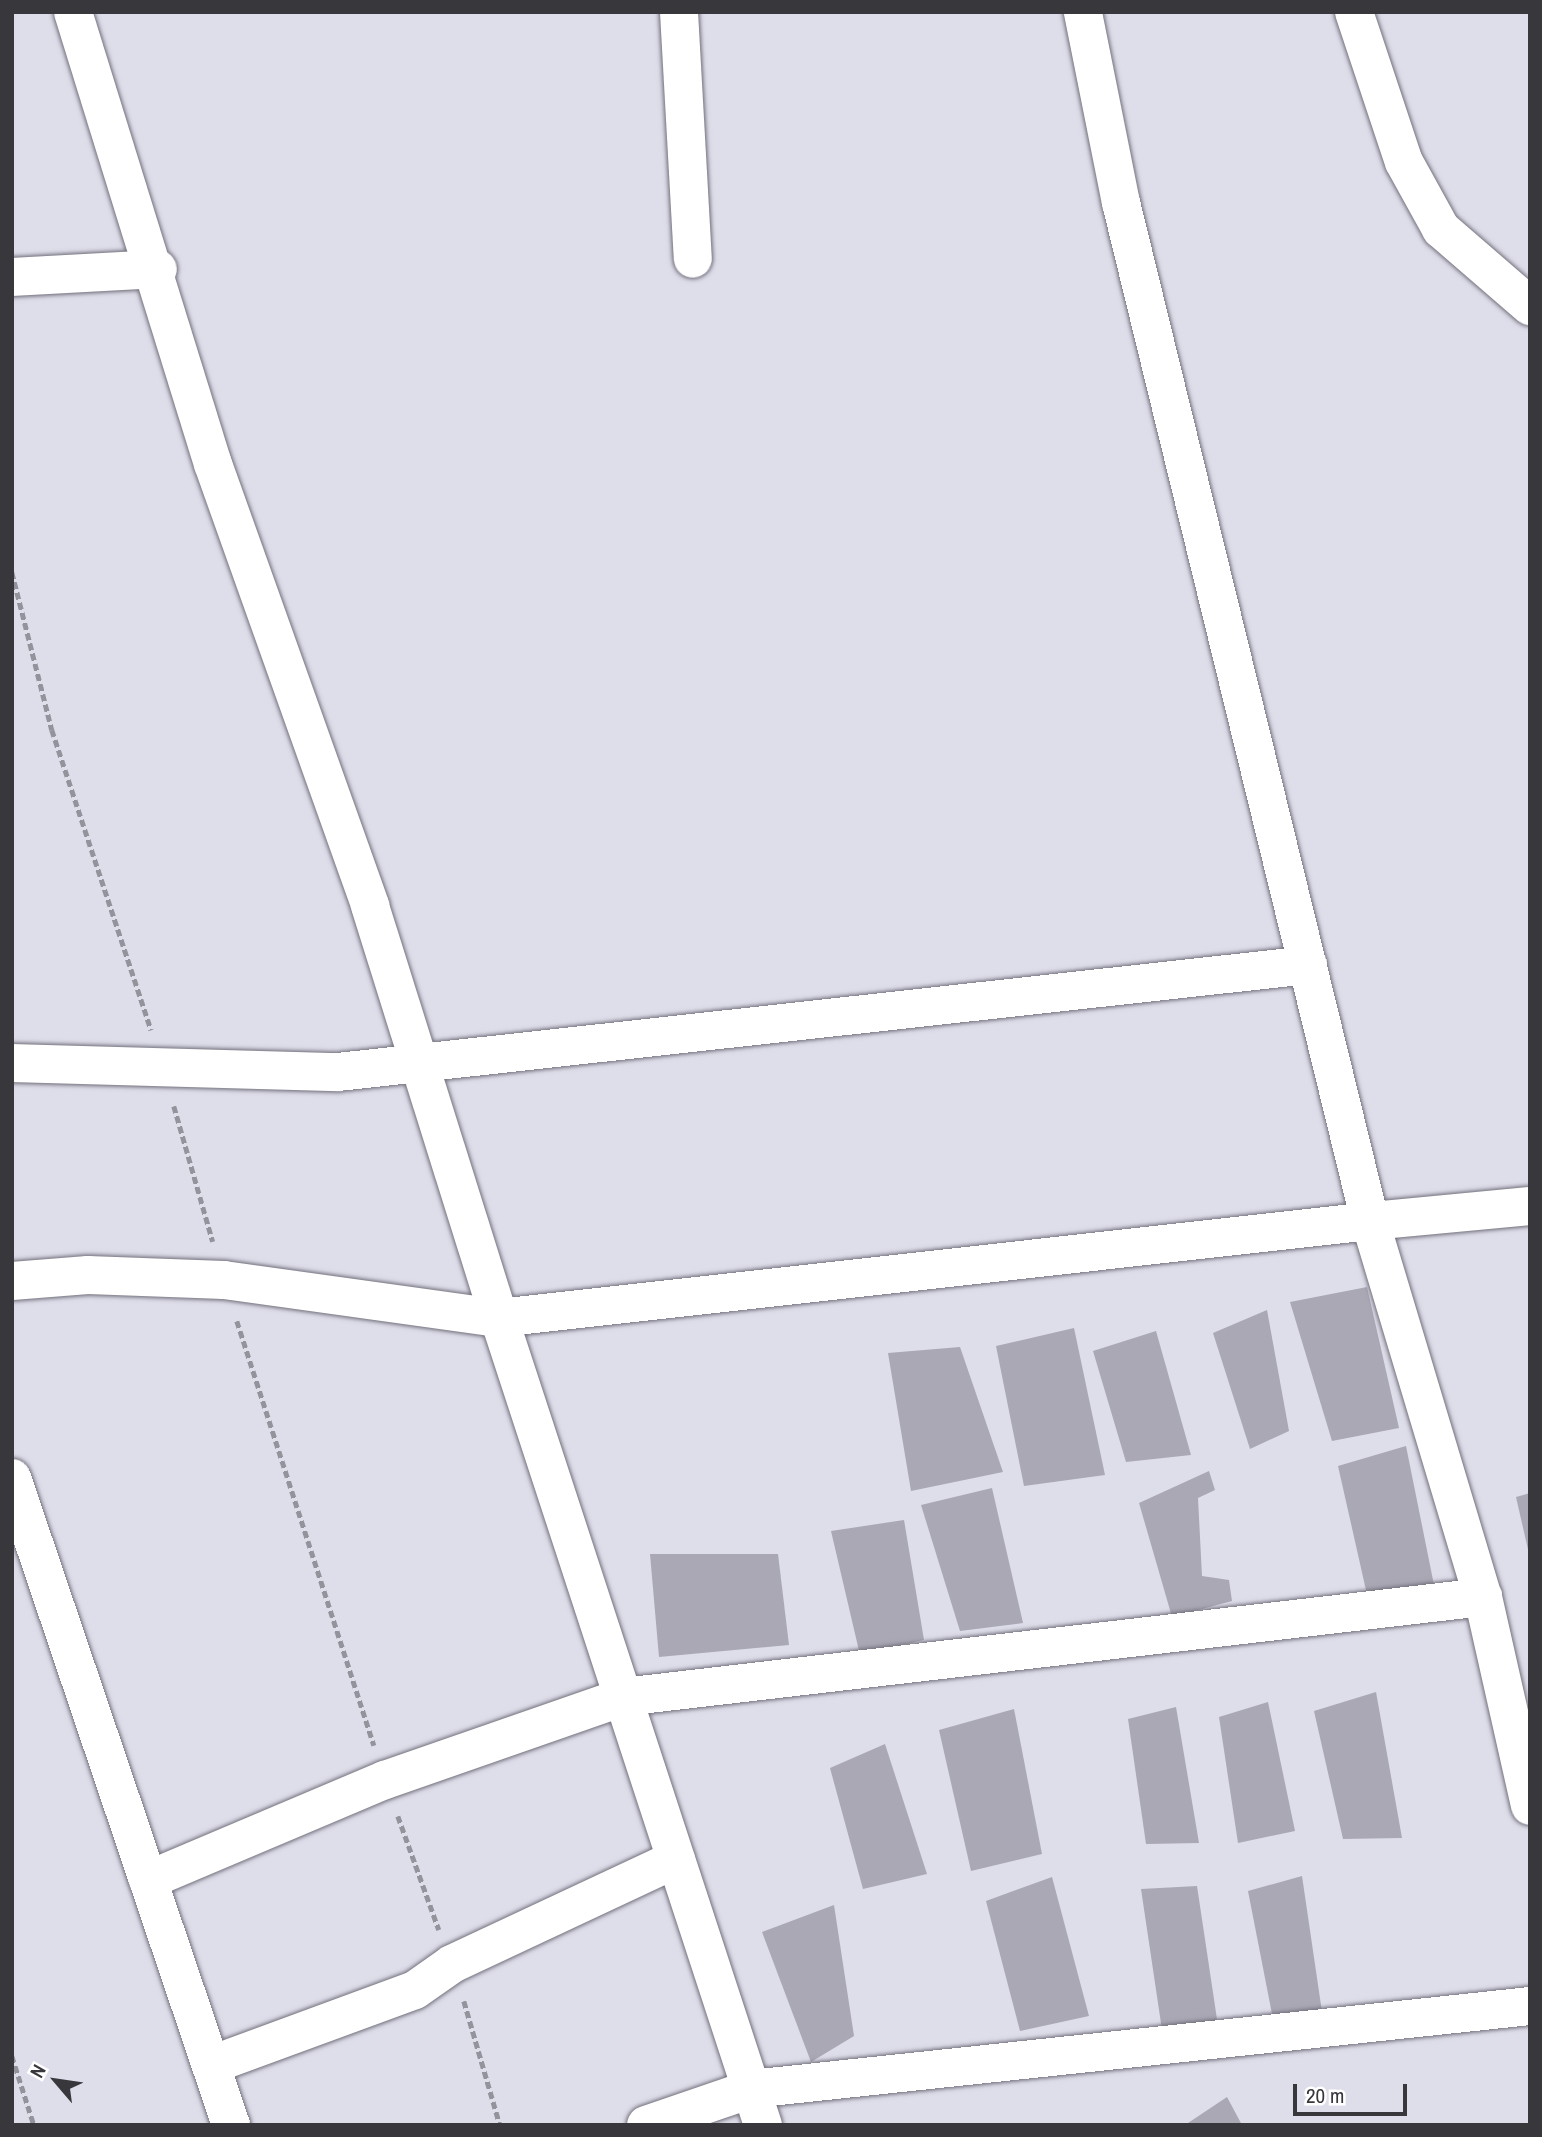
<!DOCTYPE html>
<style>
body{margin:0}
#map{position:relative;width:1542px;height:2137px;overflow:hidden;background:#deddea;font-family:"Archivo Narrow",sans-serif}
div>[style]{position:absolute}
.building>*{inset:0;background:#aaa8b5}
.path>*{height:4.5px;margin-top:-2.25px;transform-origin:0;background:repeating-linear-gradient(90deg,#93939c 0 7px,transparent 0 10.5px)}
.roads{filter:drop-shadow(0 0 2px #72717c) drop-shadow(0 0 2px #72717c)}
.minor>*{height:38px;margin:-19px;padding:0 19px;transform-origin:19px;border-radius:19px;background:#fff}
span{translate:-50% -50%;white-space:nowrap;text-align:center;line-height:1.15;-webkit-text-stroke:5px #fff;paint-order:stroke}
.frame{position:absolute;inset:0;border:14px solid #37373c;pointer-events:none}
.north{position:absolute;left:21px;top:2046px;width:70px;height:70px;-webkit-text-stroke:5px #fff;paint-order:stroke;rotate:299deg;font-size:19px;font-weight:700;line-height:28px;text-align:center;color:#37373c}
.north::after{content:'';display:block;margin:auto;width:24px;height:32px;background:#37373c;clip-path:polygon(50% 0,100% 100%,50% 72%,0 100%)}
.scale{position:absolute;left:1293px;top:2084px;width:114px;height:32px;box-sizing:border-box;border:4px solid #37373c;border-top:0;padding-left:9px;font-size:21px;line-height:24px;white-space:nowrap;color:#37373c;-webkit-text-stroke:5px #fff;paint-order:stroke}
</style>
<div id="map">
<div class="building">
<i style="clip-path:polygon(1367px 1287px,1399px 1428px,1332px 1441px,1290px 1302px)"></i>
<i style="clip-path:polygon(1267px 1310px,1289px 1431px,1250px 1449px,1213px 1333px)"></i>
<i style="clip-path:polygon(1074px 1328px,1105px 1475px,1024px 1486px,996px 1346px)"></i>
<i style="clip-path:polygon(1156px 1331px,1191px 1455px,1126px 1462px,1093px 1351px)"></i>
<i style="clip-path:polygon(960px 1347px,1003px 1472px,911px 1491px,888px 1353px)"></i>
<i style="clip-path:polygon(1406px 1446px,1435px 1590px,1368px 1599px,1338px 1466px)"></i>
<i style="clip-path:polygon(1209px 1471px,1215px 1490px,1198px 1498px,1202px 1576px,1229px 1580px,1232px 1601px,1172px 1617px,1139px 1503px)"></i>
<i style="clip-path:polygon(992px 1488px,1023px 1623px,960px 1631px,921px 1505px)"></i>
<i style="clip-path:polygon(1530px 1493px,1530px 1554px,1529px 1554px,1516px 1497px)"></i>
<i style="clip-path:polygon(904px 1520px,924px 1640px,860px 1655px,831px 1531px)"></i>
<i style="clip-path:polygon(650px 1554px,778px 1554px,789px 1645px,659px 1657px)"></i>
<i style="clip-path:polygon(1376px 1692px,1402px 1838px,1343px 1839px,1314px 1711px)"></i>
<i style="clip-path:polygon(1268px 1702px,1295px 1831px,1238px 1843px,1219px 1717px)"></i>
<i style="clip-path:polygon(1176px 1707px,1199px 1843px,1146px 1844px,1128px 1719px)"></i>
<i style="clip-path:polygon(1014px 1709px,1042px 1854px,971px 1871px,939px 1730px)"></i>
<i style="clip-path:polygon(885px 1744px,927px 1874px,863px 1889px,830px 1768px)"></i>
<i style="clip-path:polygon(1302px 1876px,1322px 2012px,1272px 2014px,1248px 1891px)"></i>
<i style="clip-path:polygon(1052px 1877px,1089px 2016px,1020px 2031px,986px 1901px)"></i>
<i style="clip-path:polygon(1197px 1886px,1218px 2026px,1162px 2030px,1141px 1889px)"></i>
<i style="clip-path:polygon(834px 1905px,854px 2036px,811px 2062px,762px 1932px)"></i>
<i style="clip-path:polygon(1227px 2097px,1242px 2125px,1185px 2125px)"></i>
</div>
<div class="path">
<i style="left:12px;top:572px;width:163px;rotate:75.8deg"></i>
<i style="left:52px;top:730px;width:316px;rotate:71.7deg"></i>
<i style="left:174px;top:1106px;width:141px;rotate:74deg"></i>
<i style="left:237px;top:1321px;width:446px;rotate:72.1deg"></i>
<i style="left:398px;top:1816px;width:121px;rotate:70.2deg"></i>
<i style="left:464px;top:2001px;width:129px;rotate:73.8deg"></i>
<i style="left:12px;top:2056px;width:72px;rotate:72.3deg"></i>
</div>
<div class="roads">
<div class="minor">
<i style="left:73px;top:12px;width:473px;rotate:72.8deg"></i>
<i style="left:213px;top:464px;width:469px;rotate:70.4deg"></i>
<i style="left:370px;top:906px;width:432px;rotate:72.6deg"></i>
<i style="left:499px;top:1318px;width:876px;rotate:-6.35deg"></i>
<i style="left:1370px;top:1221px;width:1048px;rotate:-103.74deg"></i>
<i style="left:1121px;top:203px;width:195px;rotate:-101.3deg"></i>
<i style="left:679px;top:12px;width:247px;rotate:86.8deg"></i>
<i style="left:1354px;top:12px;width:158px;rotate:71.6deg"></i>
<i style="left:1404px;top:162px;width:77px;rotate:61.1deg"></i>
<i style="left:1441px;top:229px;width:118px;rotate:40.9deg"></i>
<i style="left:12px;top:277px;width:146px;rotate:-3.1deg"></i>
<i style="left:12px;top:1063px;width:326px;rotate:1.6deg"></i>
<i style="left:338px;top:1072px;width:976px;rotate:-6.29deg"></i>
<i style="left:1530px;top:1206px;width:161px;rotate:174.6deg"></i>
<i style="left:1370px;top:1221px;width:393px;rotate:73.3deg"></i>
<i style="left:1483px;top:1597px;width:214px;rotate:77.3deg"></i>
<i style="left:12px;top:1281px;width:76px;rotate:-4.5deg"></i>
<i style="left:88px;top:1275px;width:136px;rotate:2.1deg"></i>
<i style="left:224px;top:1280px;width:278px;rotate:7.9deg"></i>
<i style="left:499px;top:1318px;width:849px;rotate:71.89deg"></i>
<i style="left:12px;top:1478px;width:683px;rotate:71.3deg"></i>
<i style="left:148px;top:1880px;width:257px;rotate:-22.9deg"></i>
<i style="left:385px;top:1780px;width:252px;rotate:-19.2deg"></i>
<i style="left:623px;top:1697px;width:866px;rotate:-6.63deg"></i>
<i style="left:211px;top:2065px;width:217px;rotate:-20.2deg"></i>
<i style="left:415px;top:1990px;width:45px;rotate:-35.1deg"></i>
<i style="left:452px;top:1964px;width:247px;rotate:-25.1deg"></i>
<i style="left:646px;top:2125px;width:111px;rotate:-18.9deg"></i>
<i style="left:751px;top:2089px;width:783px;rotate:-6.08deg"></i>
</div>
</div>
<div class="frame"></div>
<div class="north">N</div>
<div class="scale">20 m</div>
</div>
